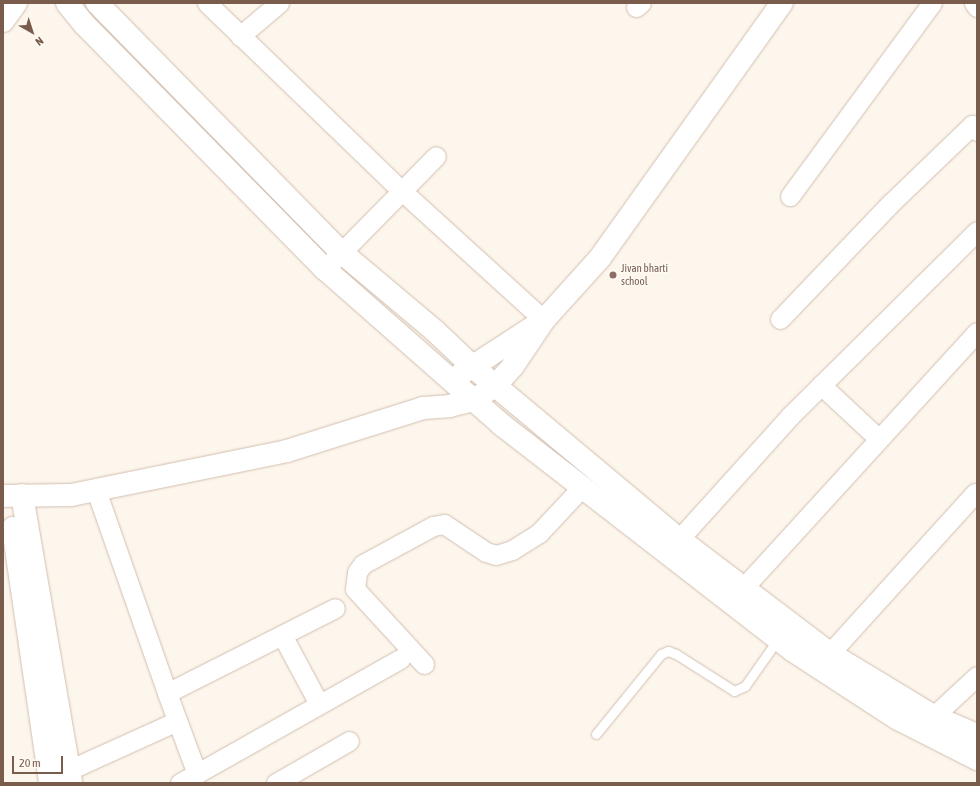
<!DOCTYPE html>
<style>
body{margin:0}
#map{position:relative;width:980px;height:786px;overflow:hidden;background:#fdf6ec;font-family:"Asap Condensed",sans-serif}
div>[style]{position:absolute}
.roads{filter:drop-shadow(0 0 1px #d1beb0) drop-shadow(0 0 1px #d1beb0)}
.lane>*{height:9px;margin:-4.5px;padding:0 4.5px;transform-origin:4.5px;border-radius:4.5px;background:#fff}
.street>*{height:19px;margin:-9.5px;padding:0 9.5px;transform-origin:9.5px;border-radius:9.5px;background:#fff}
.secondary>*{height:22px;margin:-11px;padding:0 11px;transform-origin:11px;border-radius:11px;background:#fff}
.dots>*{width:11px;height:11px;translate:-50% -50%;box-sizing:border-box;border:2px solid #fffaf3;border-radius:50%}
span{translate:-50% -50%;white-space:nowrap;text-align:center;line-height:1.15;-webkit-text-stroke:3px #fffaf3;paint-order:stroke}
.education-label{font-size:11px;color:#785e54}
.left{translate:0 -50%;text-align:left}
.frame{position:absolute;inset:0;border:4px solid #7a5c4d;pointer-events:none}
.north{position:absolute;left:12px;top:12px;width:40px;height:40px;-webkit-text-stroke:3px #fffaf3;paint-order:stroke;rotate:141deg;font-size:11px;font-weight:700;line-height:16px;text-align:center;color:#7a5c4d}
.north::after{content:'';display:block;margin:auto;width:14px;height:18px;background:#7a5c4d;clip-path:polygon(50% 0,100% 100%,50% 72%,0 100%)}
.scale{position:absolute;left:12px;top:756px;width:51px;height:18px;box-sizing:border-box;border:2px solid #7a5c4d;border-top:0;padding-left:5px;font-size:12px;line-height:14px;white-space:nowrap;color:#7a5c4d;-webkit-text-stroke:3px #fffaf3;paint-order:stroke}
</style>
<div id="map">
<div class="roads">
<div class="lane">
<i style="left:596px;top:734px;width:103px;rotate:-50.9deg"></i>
<i style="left:661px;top:654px;width:8px;rotate:-23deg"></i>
<i style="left:668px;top:651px;width:9px;rotate:21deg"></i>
<i style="left:676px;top:654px;width:69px;rotate:32.5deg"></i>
<i style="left:734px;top:691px;width:12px;rotate:-24deg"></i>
<i style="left:745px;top:686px;width:57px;rotate:-54.9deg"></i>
</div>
<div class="street">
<i style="left:207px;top:3px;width:271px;rotate:44deg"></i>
<i style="left:402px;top:191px;width:192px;rotate:42.3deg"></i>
<i style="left:974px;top:3px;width:5px;rotate:53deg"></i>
<i style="left:636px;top:7px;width:6px;rotate:-39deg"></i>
<i style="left:240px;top:36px;width:51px;rotate:-40.2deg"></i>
<i style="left:790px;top:196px;width:240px;rotate:-53.7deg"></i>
<i style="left:325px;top:269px;width:158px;rotate:-45.5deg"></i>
<i style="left:780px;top:319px;width:162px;rotate:-46.3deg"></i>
<i style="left:892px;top:202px;width:111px;rotate:-43.9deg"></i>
<i style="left:972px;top:125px;width:8px;rotate:50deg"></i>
<i style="left:821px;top:385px;width:79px;rotate:43deg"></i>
<i style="left:96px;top:490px;width:215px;rotate:70.7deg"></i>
<i style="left:167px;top:693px;width:188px;rotate:-26.8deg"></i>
<i style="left:670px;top:549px;width:179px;rotate:-47.9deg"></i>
<i style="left:790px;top:416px;width:263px;rotate:-44.7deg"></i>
<i style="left:734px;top:598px;width:360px;rotate:-47.6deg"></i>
<i style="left:282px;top:635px;width:78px;rotate:61.8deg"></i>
<i style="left:424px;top:664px;width:102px;rotate:-132.6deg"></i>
<i style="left:355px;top:589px;width:17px;rotate:-83deg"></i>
<i style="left:357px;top:572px;width:10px;rotate:-53deg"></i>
<i style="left:363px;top:564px;width:80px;rotate:-28.5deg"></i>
<i style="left:433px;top:526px;width:11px;rotate:-10deg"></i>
<i style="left:444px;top:524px;width:50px;rotate:33.7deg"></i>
<i style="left:486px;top:552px;width:10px;rotate:17deg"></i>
<i style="left:496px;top:555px;width:17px;rotate:-17deg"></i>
<i style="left:512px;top:550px;width:32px;rotate:-32deg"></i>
<i style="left:539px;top:533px;width:63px;rotate:-46.9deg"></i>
<i style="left:820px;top:664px;width:231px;rotate:-47.8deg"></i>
<i style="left:167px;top:693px;width:86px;rotate:69.7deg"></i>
<i style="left:924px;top:725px;width:72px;rotate:-42.8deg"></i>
<i style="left:69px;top:770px;width:119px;rotate:-24.4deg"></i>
<i style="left:180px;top:783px;width:253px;rotate:-29.4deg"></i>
<i style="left:276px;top:783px;width:84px;rotate:-29.9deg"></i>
</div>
<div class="secondary">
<i style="left:67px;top:3px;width:28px;rotate:51deg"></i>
<i style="left:85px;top:25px;width:342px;rotate:45.5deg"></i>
<i style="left:325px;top:269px;width:236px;rotate:41.4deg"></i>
<i style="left:502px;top:425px;width:367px;rotate:37.8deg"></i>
<i style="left:792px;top:650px;width:126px;rotate:33.1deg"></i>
<i style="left:898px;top:719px;width:89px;rotate:26.9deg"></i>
<i style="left:97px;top:3px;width:349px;rotate:45.6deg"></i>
<i style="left:341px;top:252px;width:123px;rotate:40deg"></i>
<i style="left:435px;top:331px;width:52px;rotate:43.5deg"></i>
<i style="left:473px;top:367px;width:268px;rotate:39.9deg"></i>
<i style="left:679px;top:539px;width:188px;rotate:37.2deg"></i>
<i style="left:829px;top:653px;width:122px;rotate:31.2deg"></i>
<i style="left:933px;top:716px;width:48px;rotate:23.4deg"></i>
<i style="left:3px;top:21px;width:22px;rotate:-54deg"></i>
<i style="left:461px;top:374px;width:88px;rotate:-33deg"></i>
<i style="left:22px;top:495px;width:292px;rotate:80.3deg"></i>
<i style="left:3px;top:496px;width:68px;rotate:-0.8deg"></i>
<i style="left:71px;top:495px;width:220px;rotate:-11.5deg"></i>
<i style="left:287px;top:451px;width:143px;rotate:-17.5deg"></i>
<i style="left:423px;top:408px;width:26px;rotate:-4deg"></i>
<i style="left:449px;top:406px;width:25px;rotate:-14deg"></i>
<i style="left:473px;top:400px;width:26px;rotate:-32deg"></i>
<i style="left:495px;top:386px;width:27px;rotate:-48deg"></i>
<i style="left:513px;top:366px;width:55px;rotate:-56deg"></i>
<i style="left:544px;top:320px;width:84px;rotate:-47.9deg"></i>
<i style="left:600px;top:258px;width:313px;rotate:-54.5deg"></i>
<i style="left:13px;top:528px;width:258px;rotate:81.7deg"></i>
</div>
</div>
<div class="dots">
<i style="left:613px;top:275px;background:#8d6e63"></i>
</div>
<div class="education-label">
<span class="left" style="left:621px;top:275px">Jivan bharti<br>school</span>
</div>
<div class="frame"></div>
<div class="north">N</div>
<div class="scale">20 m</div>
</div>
